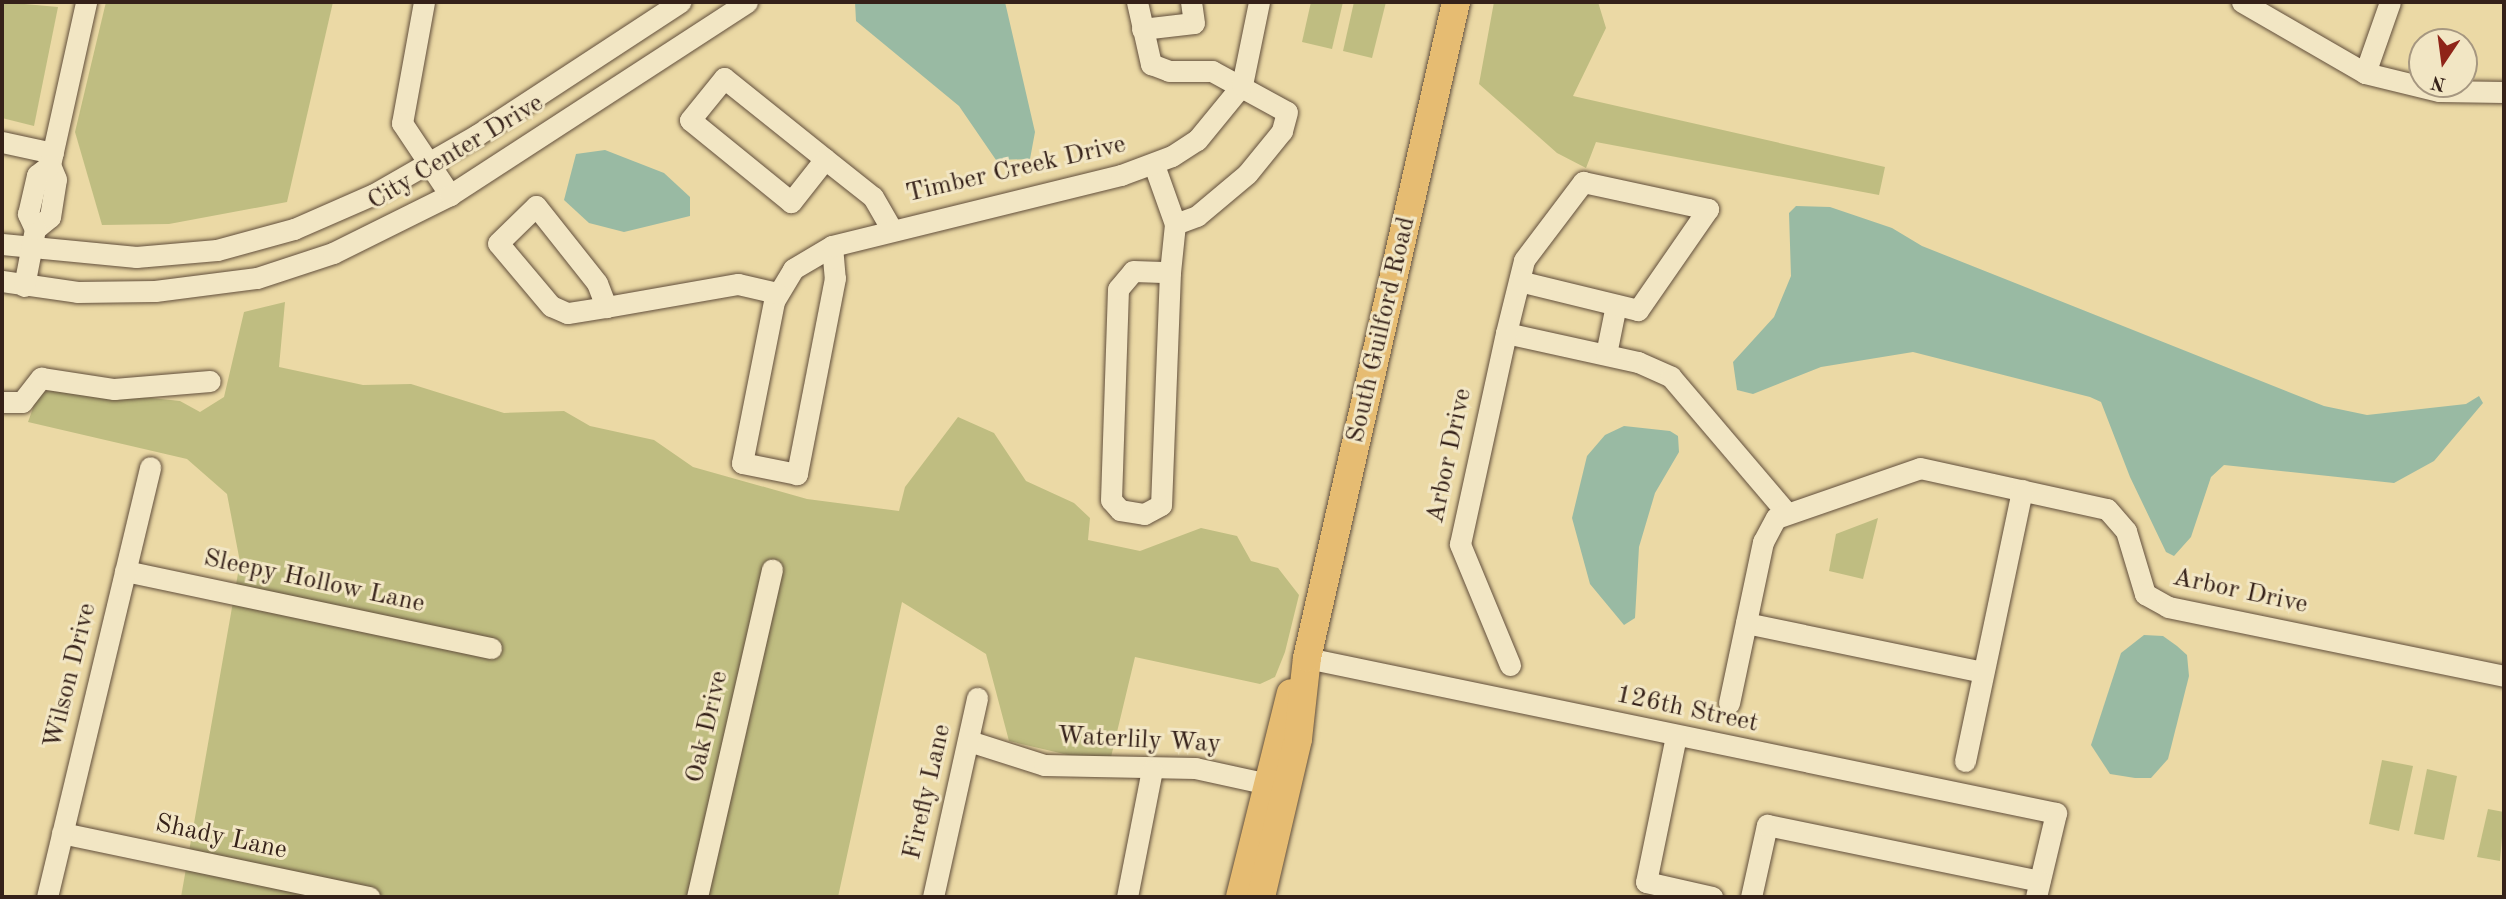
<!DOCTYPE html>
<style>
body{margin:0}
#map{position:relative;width:2506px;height:899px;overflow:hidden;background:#ebd9a5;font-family:"Old Standard TT",serif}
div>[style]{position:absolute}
.green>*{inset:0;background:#bfbd81}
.water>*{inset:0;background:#99baa3}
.roads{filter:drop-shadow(0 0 2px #624f3c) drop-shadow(0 0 2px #624f3c)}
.minor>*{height:21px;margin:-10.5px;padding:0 10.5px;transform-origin:10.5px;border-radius:10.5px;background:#f2e6c4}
.major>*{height:28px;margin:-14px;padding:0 14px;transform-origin:14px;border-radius:14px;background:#e6bc72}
span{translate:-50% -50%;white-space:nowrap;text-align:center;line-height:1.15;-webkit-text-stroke:6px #f2e6c4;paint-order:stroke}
.street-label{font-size:26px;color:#352119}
.frame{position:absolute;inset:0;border:4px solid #352119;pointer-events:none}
.north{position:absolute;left:2408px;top:28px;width:70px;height:70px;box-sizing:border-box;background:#f2e6c4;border:2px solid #a69780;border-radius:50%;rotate:193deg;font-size:19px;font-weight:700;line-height:28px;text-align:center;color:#352119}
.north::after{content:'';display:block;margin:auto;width:24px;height:32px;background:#8f2418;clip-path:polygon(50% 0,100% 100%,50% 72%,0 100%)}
</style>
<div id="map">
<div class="green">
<i style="clip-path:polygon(2px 2px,58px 7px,34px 126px,2px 118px)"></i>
<i style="clip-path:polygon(106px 2px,333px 2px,287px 202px,169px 224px,102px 225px,75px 132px)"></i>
<i style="clip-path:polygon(1311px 2px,1343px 2px,1332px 49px,1302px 42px)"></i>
<i style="clip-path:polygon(1354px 2px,1386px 2px,1372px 58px,1343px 51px)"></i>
<i style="clip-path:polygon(1494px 2px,1598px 2px,1606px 28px,1573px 96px,1885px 167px,1879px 195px,1596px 142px,1586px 168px,1557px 153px,1479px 84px)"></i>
<i style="clip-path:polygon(285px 302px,279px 367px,363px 385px,411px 384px,504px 413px,564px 411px,590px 426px,654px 440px,693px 467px,807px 499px,899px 511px,905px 487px,958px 417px,994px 433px,1026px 481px,1074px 503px,1090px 518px,1088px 540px,1140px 551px,1201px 528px,1237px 536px,1251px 561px,1278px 568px,1299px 595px,1285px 652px,1275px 677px,1260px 684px,1135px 657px,1111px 757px,1077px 757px,1009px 741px,986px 654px,902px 602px,838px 897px,181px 897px,240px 562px,227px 494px,187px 459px,28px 422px,38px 394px,57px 388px,180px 401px,200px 412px,224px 397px,244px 312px)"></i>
<i style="clip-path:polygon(1878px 518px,1863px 579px,1829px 571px,1836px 534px)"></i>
<i style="clip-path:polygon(2382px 760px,2413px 766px,2399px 831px,2369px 824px)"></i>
<i style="clip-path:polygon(2427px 769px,2457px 776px,2444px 840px,2414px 834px)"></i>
<i style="clip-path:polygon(2488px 809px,2504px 812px,2500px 861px,2477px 857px)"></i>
</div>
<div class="water">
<i style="clip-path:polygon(855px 2px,1005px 2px,1035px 132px,1030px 159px,996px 160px,959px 106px,856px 21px)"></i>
<i style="clip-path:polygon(605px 150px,664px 173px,690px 197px,690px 216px,624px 232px,589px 223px,564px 200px,576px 154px)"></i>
<i style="clip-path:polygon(1796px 206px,1830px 207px,1892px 228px,1922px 246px,2324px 406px,2367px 415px,2466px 404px,2479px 396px,2483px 403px,2434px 461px,2394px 483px,2224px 465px,2211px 477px,2191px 537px,2174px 556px,2166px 552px,2130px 477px,2101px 402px,2090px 397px,1913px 352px,1821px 367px,1753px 394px,1737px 390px,1733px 362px,1774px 317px,1791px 276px,1789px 213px)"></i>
<i style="clip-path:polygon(1624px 426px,1670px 431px,1678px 436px,1679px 452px,1655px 493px,1639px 547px,1635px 618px,1624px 625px,1590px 584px,1572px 518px,1587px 456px,1605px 435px)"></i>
<i style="clip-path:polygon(2144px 635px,2163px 636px,2177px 646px,2187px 655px,2189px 676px,2168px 759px,2151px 778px,2135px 778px,2110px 774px,2091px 745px,2121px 653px)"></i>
</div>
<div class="roads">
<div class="minor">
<i style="left:424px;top:2px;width:123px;rotate:100.3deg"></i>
<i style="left:402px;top:123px;width:87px;rotate:56.3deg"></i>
<i style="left:1137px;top:2px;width:64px;rotate:77.3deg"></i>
<i style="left:1151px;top:64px;width:19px;rotate:21deg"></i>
<i style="left:1169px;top:71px;width:43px"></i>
<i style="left:1212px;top:71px;width:85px;rotate:28.7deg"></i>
<i style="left:1287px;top:112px;width:20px;rotate:105deg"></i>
<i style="left:1282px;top:131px;width:55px;rotate:129.1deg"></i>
<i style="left:1247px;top:174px;width:65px;rotate:140deg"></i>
<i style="left:1197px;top:216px;width:23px;rotate:160deg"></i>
<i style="left:2242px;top:2px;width:142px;rotate:30deg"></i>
<i style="left:2365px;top:73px;width:76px;rotate:13.7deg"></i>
<i style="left:2439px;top:91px;width:65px;rotate:0.9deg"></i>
<i style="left:1142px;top:29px;width:52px;rotate:-6.6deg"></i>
<i style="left:1194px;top:23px;width:21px;rotate:-98deg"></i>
<i style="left:2365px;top:73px;width:75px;rotate:-70.6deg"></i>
<i style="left:724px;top:78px;width:129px;rotate:38.7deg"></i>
<i style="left:825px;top:159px;width:55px;rotate:128.3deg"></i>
<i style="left:791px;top:202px;width:130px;rotate:-140.9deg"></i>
<i style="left:690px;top:120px;width:54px;rotate:-51deg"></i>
<i style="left:2px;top:142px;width:52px;rotate:12.2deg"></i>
<i style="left:825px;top:159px;width:61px;rotate:38.4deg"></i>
<i style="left:873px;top:197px;width:36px;rotate:60deg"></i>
<i style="left:1154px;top:165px;width:63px;rotate:70.4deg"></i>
<i style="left:1175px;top:224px;width:48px;rotate:95.9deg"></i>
<i style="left:536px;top:206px;width:98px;rotate:51.6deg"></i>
<i style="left:597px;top:283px;width:26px;rotate:69deg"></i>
<i style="left:606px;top:307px;width:39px;rotate:171deg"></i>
<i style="left:567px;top:313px;width:17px;rotate:-156deg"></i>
<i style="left:551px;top:306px;width:82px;rotate:-130.1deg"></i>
<i style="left:498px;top:243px;width:53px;rotate:-44.2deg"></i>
<i style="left:35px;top:229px;width:19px;rotate:-39deg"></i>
<i style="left:50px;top:217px;width:38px;rotate:-81deg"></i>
<i style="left:56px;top:179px;width:15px;rotate:-113deg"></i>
<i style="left:50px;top:165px;width:167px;rotate:-77.5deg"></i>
<i style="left:2px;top:244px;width:135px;rotate:5.5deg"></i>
<i style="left:136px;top:257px;width:81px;rotate:-4.9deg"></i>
<i style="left:217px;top:250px;width:80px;rotate:-15.3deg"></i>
<i style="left:294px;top:229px;width:87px;rotate:-23.6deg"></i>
<i style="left:374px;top:194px;width:119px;rotate:-29.8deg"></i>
<i style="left:477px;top:135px;width:243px;rotate:-33.2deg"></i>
<i style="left:832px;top:246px;width:32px;rotate:85deg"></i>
<i style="left:835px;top:278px;width:200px;rotate:101deg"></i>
<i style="left:797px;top:474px;width:56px;rotate:-168.7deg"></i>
<i style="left:742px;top:463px;width:165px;rotate:-78.8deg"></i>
<i style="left:774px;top:301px;width:37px;rotate:-59deg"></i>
<i style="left:793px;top:269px;width:45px;rotate:-30.5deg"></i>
<i style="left:832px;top:246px;width:298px;rotate:-13.8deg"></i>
<i style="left:1121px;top:175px;width:54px;rotate:-20.4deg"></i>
<i style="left:1172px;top:156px;width:30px;rotate:-33deg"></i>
<i style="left:1197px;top:140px;width:71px;rotate:-50.7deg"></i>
<i style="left:1242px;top:85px;width:85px;rotate:-78.4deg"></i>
<i style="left:1133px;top:271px;width:37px;rotate:2deg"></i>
<i style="left:1170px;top:272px;width:233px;rotate:92.2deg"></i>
<i style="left:1161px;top:505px;width:19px;rotate:152deg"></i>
<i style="left:1144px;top:514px;width:24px;rotate:-171deg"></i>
<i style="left:1120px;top:510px;width:13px;rotate:-132deg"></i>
<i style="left:1111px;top:500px;width:211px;rotate:-88.1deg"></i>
<i style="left:1118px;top:289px;width:23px;rotate:-50deg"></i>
<i style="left:2px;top:281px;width:76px;rotate:8.3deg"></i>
<i style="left:77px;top:292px;width:78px;rotate:-0.7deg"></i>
<i style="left:155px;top:291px;width:103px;rotate:-7.3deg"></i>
<i style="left:257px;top:278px;width:80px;rotate:-18.2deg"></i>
<i style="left:333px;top:253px;width:131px;rotate:-26.4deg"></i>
<i style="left:450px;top:195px;width:354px;rotate:-33deg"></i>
<i style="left:24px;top:286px;width:58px;rotate:-79.1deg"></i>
<i style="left:35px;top:229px;width:17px;rotate:-115deg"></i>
<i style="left:28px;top:214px;width:40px;rotate:-77deg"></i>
<i style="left:37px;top:175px;width:16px;rotate:-38deg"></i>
<i style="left:606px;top:307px;width:134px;rotate:-9.9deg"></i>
<i style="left:738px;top:284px;width:40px;rotate:13deg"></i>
<i style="left:1506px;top:333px;width:135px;rotate:12.4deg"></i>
<i style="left:1638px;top:362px;width:36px;rotate:24deg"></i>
<i style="left:1671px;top:377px;width:177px;rotate:49.6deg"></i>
<i style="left:1606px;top:354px;width:50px;rotate:-78.5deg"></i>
<i style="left:2px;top:402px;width:20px"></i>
<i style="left:22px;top:402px;width:31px;rotate:-52deg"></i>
<i style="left:41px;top:378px;width:74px;rotate:8.6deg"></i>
<i style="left:114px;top:389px;width:96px;rotate:-4.8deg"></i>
<i style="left:125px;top:571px;width:374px;rotate:11.9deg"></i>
<i style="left:1746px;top:623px;width:242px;rotate:11.7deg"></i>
<i style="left:1307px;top:658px;width:765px;rotate:11.69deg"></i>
<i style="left:2056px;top:813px;width:86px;rotate:103.4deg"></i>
<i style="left:1510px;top:665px;width:131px;rotate:-112.5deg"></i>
<i style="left:1460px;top:544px;width:216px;rotate:-77.7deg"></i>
<i style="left:1506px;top:333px;width:75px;rotate:-76.1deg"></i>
<i style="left:1524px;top:260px;width:98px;rotate:-52.9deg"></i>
<i style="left:1583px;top:182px;width:128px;rotate:12.2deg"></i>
<i style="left:1708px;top:209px;width:123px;rotate:124.7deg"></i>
<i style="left:1638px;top:310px;width:122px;rotate:-166.3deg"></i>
<i style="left:1729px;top:703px;width:165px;rotate:-78.1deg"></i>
<i style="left:1763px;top:542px;width:27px;rotate:-62deg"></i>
<i style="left:1776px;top:518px;width:152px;rotate:-19.1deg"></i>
<i style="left:1920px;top:468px;width:191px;rotate:12.4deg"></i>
<i style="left:2107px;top:509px;width:29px;rotate:49deg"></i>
<i style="left:2126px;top:531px;width:66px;rotate:73.2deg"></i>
<i style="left:2145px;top:594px;width:26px;rotate:29deg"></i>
<i style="left:2168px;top:607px;width:343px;rotate:11.6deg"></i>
<i style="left:1676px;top:736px;width:149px;rotate:101.6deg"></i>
<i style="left:1646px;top:882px;width:68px;rotate:12.8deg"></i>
<i style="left:969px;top:741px;width:79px;rotate:17.7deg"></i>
<i style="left:1044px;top:765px;width:151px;rotate:1.1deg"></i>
<i style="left:1195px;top:768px;width:89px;rotate:12.3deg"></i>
<i style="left:1965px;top:761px;width:277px;rotate:-78.1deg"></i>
<i style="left:62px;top:833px;width:314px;rotate:11.8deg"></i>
<i style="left:47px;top:897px;width:442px;rotate:-76.5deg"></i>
<i style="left:697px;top:897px;width:336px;rotate:-77.1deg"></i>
<i style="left:933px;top:897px;width:204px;rotate:-77.5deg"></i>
<i style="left:1127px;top:897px;width:129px;rotate:-78.9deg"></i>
<i style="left:1751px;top:897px;width:74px;rotate:-77.5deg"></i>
<i style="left:1767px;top:825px;width:278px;rotate:11.6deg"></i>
</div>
<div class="major">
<i style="left:1240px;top:897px;width:210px;rotate:-76deg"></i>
<i style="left:1261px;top:897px;width:162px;rotate:-76.8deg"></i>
<i style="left:1298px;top:739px;width:81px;rotate:-83.7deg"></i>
<i style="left:1307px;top:658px;width:673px;rotate:-77.2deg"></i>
</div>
</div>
<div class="street-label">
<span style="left:456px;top:153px;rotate:-31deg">City Center Drive</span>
<span style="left:1016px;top:170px;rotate:-13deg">Timber Creek Drive</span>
<span style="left:1382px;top:330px;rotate:-77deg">South Guilford Road</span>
<span style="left:1450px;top:456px;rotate:-78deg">Arbor Drive</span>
<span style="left:314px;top:582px;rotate:12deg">Sleepy Hollow Lane</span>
<span style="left:2240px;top:592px;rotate:12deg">Arbor Drive</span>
<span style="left:71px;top:676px;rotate:-76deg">Wilson Drive</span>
<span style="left:1687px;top:710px;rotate:12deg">126th Street</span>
<span style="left:708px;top:727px;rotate:-77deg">Oak Drive</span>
<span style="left:1139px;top:741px;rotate:3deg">Waterlily Way</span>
<span style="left:928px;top:792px;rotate:-77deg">Firefly Lane</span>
<span style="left:221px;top:838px;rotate:12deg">Shady Lane</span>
</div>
<div class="frame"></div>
<div class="north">N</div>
</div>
